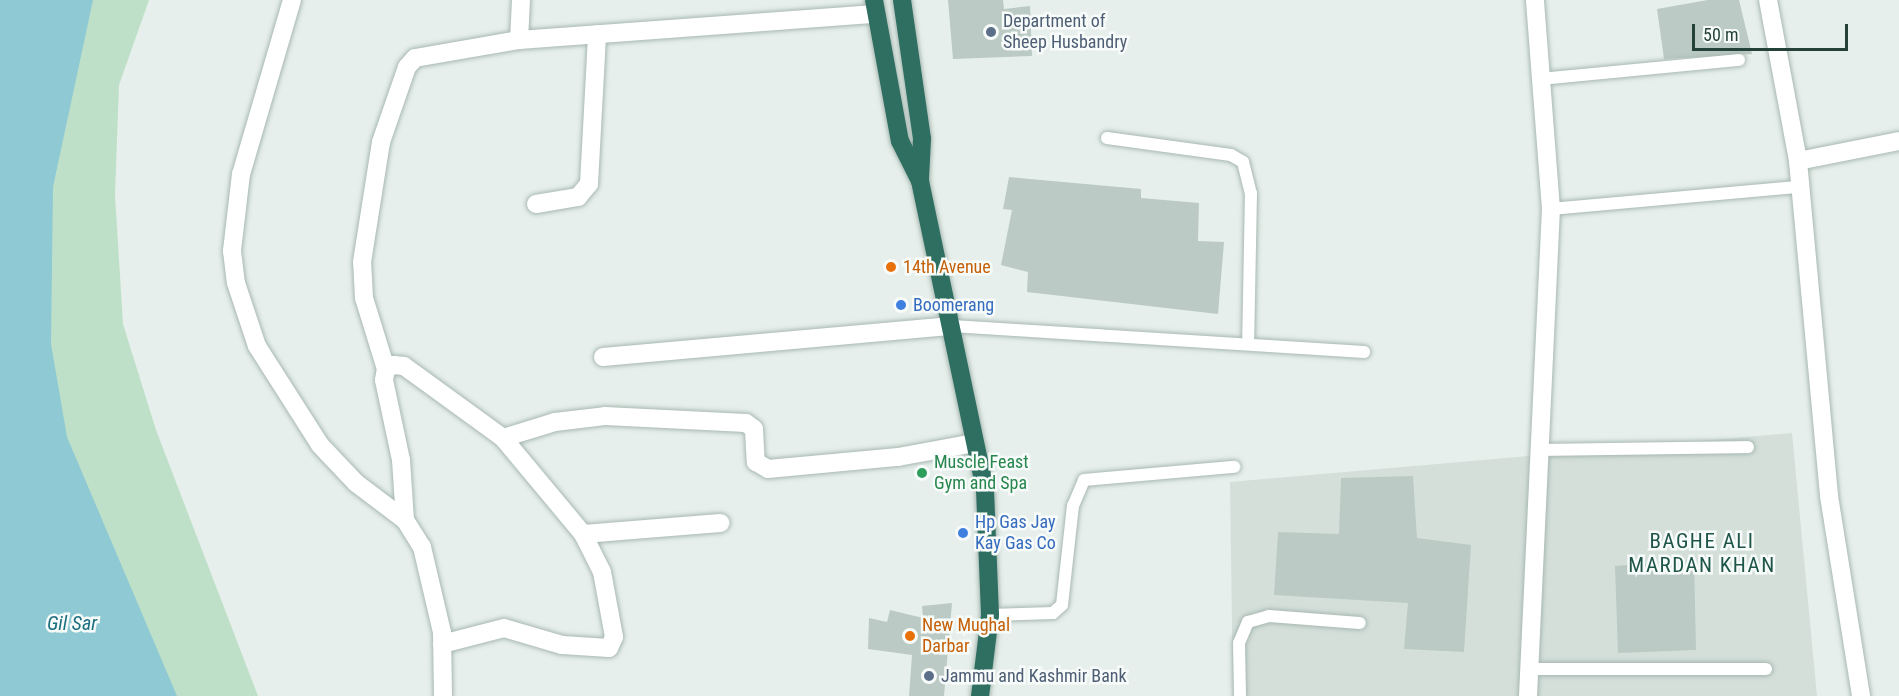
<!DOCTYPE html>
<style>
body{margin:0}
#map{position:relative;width:1899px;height:696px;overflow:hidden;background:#e6efeb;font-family:"Roboto Condensed",sans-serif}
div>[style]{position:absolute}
.built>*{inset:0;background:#d4dfda}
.green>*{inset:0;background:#bfe0c8}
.water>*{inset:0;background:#8ec9d4}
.building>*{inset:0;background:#bbcac4}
.roads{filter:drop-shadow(0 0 2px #a8b8b2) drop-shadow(0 0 2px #a8b8b2)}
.lane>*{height:12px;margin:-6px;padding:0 6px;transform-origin:6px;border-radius:6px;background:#fff}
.street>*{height:18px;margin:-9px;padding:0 9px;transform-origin:9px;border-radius:9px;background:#fff}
.secondary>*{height:18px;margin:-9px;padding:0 9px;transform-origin:9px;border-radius:9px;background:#fff}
.highway>*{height:18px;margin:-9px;padding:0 9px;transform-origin:9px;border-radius:9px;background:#2f6f62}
.dots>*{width:16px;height:16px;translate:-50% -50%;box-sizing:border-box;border:3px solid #f7fbf9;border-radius:50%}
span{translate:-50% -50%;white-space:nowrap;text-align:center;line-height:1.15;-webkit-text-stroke:5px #f7fbf9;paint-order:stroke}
.service-label{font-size:18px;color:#4e5e75}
.left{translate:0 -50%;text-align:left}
.food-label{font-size:18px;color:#c56008}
.shop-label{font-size:18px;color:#366cbe}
.leisure-label{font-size:18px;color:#27864d}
.water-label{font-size:20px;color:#1c6f80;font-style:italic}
.quarter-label{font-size:21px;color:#1f5548;letter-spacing:1.5px}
.scale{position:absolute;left:1692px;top:24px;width:156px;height:27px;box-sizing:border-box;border:3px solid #24423a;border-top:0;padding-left:8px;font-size:18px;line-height:21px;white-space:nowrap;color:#24423a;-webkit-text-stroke:4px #f7fbf9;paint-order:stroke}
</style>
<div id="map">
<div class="built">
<i style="clip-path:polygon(1792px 433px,1817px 696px,1233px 696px,1230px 482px)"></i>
</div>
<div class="green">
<i style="clip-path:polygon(0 0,149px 0,119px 85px,115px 195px,123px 324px,156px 430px,258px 696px,0 696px)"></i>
</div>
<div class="water">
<i style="clip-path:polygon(0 0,93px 0,53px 187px,51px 344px,67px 437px,177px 696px,0 696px)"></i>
</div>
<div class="building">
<i style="clip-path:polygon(948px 0,1003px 0,1004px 9px,1030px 6px,1032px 56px,953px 59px)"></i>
<i style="clip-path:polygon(1708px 0,1739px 0,1752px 54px,1664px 59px,1657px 9px)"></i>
<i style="clip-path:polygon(1009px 177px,1141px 189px,1141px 198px,1199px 203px,1198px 241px,1224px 242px,1218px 314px,1027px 292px,1028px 272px,1001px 265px,1012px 210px,1003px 209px)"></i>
<i style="clip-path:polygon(1413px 476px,1417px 538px,1471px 545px,1464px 652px,1404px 649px,1408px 603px,1274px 595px,1278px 532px,1339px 534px,1341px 478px)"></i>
<i style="clip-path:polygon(1694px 560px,1696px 650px,1618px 653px,1615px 566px)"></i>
<i style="clip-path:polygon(952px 603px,944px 696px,909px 696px,912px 655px,868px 649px,869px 618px,887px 622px,890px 610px,923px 618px,922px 606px)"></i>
</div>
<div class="roads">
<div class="lane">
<i style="left:1541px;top:79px;width:199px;rotate:-5.5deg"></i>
<i style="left:1107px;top:138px;width:125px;rotate:7.8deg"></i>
<i style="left:1231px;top:155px;width:14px;rotate:30deg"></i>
<i style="left:1243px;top:162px;width:32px;rotate:76deg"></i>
<i style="left:1251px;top:193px;width:150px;rotate:91.1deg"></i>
<i style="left:1551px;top:209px;width:249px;rotate:-5.1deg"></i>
<i style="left:952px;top:326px;width:413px;rotate:3.6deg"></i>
<i style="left:1543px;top:450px;width:205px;rotate:-0.8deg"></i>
<i style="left:990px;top:615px;width:63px;rotate:-1.8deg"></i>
<i style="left:1053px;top:613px;width:12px;rotate:-42deg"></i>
<i style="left:1062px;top:605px;width:100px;rotate:-83.7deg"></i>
<i style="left:1073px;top:506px;width:28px;rotate:-67deg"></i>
<i style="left:1084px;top:480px;width:151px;rotate:-5deg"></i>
<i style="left:1529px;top:669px;width:237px"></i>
<i style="left:1240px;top:696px;width:53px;rotate:-91.1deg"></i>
<i style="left:1239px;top:643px;width:23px;rotate:-67deg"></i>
<i style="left:1248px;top:622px;width:22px;rotate:-16deg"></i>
<i style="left:1269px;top:616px;width:91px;rotate:4.4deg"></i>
</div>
<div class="street">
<i style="left:292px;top:0;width:181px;rotate:106.3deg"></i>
<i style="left:241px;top:174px;width:78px;rotate:96.7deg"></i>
<i style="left:232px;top:251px;width:32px;rotate:83deg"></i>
<i style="left:236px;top:283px;width:66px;rotate:71.6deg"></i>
<i style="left:257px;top:346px;width:117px;rotate:57.5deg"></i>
<i style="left:320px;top:445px;width:52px;rotate:46.5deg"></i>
<i style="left:356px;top:483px;width:61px;rotate:37.1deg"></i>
<i style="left:405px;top:520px;width:32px;rotate:58deg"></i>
<i style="left:422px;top:547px;width:87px;rotate:76.8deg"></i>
<i style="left:442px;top:632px;width:64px;rotate:89.1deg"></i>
<i style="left:519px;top:40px;width:40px;rotate:-87.1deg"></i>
<i style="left:1798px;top:161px;width:103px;rotate:-11.2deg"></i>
<i style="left:536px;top:204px;width:43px;rotate:-9.5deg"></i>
<i style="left:578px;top:197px;width:17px;rotate:-50deg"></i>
<i style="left:589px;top:184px;width:150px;rotate:-86.9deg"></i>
<i style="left:603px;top:357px;width:350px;rotate:-5.1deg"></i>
<i style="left:386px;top:369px;width:74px;rotate:-107.2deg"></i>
<i style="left:364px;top:298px;width:36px;rotate:-93deg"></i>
<i style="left:362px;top:262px;width:121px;rotate:-81deg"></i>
<i style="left:381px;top:142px;width:79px;rotate:-70.9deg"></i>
<i style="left:407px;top:67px;width:12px;rotate:-48deg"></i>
<i style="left:415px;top:58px;width:106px;rotate:-9.8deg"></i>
<i style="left:519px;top:40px;width:357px;rotate:-4.2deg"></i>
<i style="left:503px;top:438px;width:54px;rotate:-17.1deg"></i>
<i style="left:555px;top:422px;width:50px;rotate:-6.8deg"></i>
<i style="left:605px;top:416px;width:141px;rotate:2.8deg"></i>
<i style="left:746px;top:423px;width:10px;rotate:37deg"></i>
<i style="left:754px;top:429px;width:33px;rotate:87deg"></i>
<i style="left:756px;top:462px;width:14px;rotate:30deg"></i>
<i style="left:768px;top:469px;width:131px;rotate:-5.3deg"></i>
<i style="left:898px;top:457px;width:77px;rotate:-10.4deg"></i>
<i style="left:405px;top:520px;width:60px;rotate:-93.8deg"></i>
<i style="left:401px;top:460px;width:82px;rotate:-102deg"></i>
<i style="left:384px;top:380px;width:11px;rotate:-80deg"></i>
<i style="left:386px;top:369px;width:9px;rotate:-27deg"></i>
<i style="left:394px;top:365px;width:10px;rotate:6deg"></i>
<i style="left:404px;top:366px;width:122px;rotate:36deg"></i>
<i style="left:503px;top:438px;width:125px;rotate:50.2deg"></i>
<i style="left:583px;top:534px;width:42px;rotate:63.4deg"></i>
<i style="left:602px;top:572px;width:66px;rotate:79.5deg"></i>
<i style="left:614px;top:637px;width:12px;rotate:114deg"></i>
<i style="left:609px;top:648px;width:47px;rotate:-176.3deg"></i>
<i style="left:562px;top:645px;width:60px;rotate:-163.7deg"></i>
<i style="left:504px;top:628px;width:64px;rotate:165.5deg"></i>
<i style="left:583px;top:534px;width:138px;rotate:-4.6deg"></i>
<i style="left:1528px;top:696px;width:488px;rotate:-87.3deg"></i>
<i style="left:1551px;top:209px;width:210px;rotate:-94.4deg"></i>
</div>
<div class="secondary">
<i style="left:1768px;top:0;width:164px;rotate:79.4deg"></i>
<i style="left:1798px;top:161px;width:336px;rotate:84.7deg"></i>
<i style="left:1829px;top:496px;width:203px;rotate:80.9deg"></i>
</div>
<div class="highway">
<i style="left:874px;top:0;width:143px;rotate:79.6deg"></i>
<i style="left:900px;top:141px;width:45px;rotate:63.4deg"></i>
<i style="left:920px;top:181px;width:316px;rotate:78.1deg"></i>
<i style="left:985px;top:490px;width:125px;rotate:87.7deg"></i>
<i style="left:990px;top:615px;width:82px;rotate:97deg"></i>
<i style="left:902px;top:0;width:140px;rotate:81.8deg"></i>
<i style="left:922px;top:139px;width:40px;rotate:92.9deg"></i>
</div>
</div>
<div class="dots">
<i style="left:991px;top:32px;background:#5c6f8a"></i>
<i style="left:891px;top:267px;background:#e8710a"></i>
<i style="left:901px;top:305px;background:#3f7fe0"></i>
<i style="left:922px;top:473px;background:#2e9e5b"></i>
<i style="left:963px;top:533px;background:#3f7fe0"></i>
<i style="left:910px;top:636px;background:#e8710a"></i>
<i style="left:929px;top:676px;background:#5c6f8a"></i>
</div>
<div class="service-label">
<span class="left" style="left:1003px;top:32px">Department of<br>Sheep Husbandry</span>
<span class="left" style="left:941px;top:676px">Jammu and Kashmir Bank</span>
</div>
<div class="food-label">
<span class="left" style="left:903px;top:267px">14th Avenue</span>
<span class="left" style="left:922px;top:636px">New Mughal<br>Darbar</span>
</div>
<div class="shop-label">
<span class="left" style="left:913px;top:305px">Boomerang</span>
<span class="left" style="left:975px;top:533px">Hp Gas Jay<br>Kay Gas Co</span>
</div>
<div class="leisure-label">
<span class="left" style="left:934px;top:473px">Muscle Feast<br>Gym and Spa</span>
</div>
<div class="water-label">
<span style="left:72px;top:623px">Gil Sar</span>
</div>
<div class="quarter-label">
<span style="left:1702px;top:553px">BAGHE ALI<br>MARDAN KHAN</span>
</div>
<div class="scale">50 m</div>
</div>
